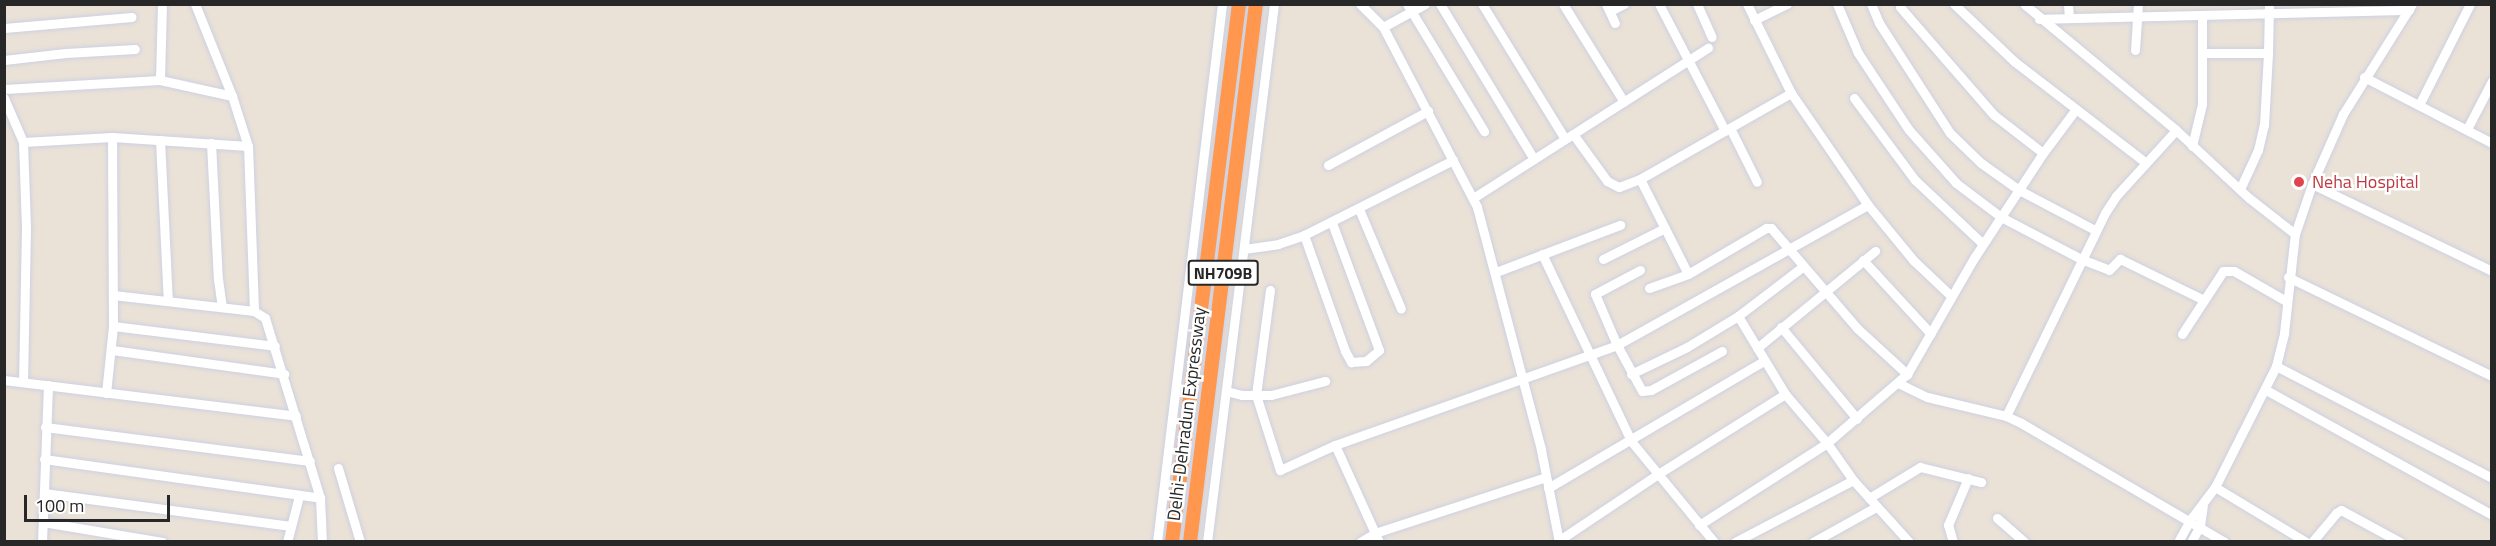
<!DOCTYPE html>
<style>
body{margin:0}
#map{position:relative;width:2496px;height:546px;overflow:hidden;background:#ebe2d7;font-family:"Titillium Web",sans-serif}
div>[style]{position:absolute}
.roads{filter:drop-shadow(0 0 2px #cdd1e1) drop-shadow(0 0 2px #cdd1e1)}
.minor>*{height:9px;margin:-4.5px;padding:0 4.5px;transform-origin:4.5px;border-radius:4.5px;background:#fff}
.highway>*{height:14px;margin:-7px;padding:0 7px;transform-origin:7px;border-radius:7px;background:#ff974e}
.dots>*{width:16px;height:16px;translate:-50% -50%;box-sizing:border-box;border:3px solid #fff;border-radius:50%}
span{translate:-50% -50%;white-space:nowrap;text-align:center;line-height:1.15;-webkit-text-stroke:5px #fff;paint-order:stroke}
.shield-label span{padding:2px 4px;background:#fff;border:2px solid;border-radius:4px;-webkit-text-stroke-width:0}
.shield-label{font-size:16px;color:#272727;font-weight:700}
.health-label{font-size:18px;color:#be3a42}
.left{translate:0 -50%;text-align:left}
.street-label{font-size:18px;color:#272727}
.frame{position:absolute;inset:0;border:6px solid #272727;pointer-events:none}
.scale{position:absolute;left:24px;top:495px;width:146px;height:27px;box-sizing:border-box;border:3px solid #272727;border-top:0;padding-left:8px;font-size:18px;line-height:21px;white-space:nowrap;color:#272727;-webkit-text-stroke:4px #fff;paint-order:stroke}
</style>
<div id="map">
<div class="roads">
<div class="minor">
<i style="left:195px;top:4px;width:99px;rotate:68.1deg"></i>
<i style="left:232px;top:96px;width:52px;rotate:72.3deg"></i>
<i style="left:248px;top:146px;width:165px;rotate:87.9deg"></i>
<i style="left:1360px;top:4px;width:33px;rotate:45deg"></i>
<i style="left:1383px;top:27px;width:203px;rotate:62.4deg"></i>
<i style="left:1477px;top:207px;width:251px;rotate:75.2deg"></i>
<i style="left:1541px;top:450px;width:94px;rotate:78.9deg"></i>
<i style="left:1407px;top:4px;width:149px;rotate:58.8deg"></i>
<i style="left:1440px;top:4px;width:181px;rotate:58.8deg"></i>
<i style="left:1482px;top:4px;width:158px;rotate:58.4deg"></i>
<i style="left:1563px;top:4px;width:115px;rotate:58.1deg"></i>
<i style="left:1606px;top:4px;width:21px;rotate:65deg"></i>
<i style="left:1659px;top:4px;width:143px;rotate:62.5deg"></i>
<i style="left:1697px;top:4px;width:36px;rotate:66deg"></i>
<i style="left:1747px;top:4px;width:99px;rotate:63.7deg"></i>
<i style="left:1791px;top:93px;width:136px;rotate:55.5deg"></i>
<i style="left:1868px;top:205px;width:71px;rotate:50.7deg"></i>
<i style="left:1913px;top:260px;width:51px;rotate:43.4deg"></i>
<i style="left:1837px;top:4px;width:53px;rotate:66.8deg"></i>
<i style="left:1858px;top:53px;width:92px;rotate:56.5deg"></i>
<i style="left:1909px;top:130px;width:71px;rotate:48.4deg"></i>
<i style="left:1956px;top:183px;width:56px;rotate:37.1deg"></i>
<i style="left:2001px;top:217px;width:90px;rotate:27.7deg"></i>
<i style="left:2081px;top:259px;width:30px;rotate:21deg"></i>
<i style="left:2109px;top:270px;width:16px;rotate:-45deg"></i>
<i style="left:2120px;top:259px;width:93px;rotate:26deg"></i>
<i style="left:1871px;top:4px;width:21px;rotate:67deg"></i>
<i style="left:1879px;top:23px;width:131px;rotate:57.2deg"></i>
<i style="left:1950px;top:133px;width:43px;rotate:44.1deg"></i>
<i style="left:1981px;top:163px;width:47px;rotate:35.4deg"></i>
<i style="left:2019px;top:190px;width:86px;rotate:27.8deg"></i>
<i style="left:1954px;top:4px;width:84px;rotate:43.6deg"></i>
<i style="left:2015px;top:62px;width:165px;rotate:37.6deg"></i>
<i style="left:2068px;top:4px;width:14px;rotate:86deg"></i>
<i style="left:1900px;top:7px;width:143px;rotate:49deg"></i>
<i style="left:1994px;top:115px;width:62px;rotate:37.8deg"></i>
<i style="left:1610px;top:11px;width:16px;rotate:-27deg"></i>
<i style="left:2039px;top:19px;width:370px;rotate:-1.4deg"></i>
<i style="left:1754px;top:20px;width:37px;rotate:-26deg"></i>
<i style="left:1383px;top:27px;width:48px;rotate:-28.7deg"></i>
<i style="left:4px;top:28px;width:128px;rotate:-4.9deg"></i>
<i style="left:2135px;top:50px;width:46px;rotate:-86.3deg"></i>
<i style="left:2203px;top:53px;width:65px"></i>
<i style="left:2268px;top:53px;width:49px;rotate:-88.8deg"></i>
<i style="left:4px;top:60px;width:62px;rotate:-6.4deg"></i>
<i style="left:66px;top:53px;width:69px;rotate:-3.3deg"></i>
<i style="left:2364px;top:77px;width:144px;rotate:27.3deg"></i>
<i style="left:160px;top:80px;width:76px;rotate:-88.5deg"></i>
<i style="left:4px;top:89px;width:156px;rotate:-3.3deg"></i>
<i style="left:160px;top:80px;width:74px;rotate:12.5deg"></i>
<i style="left:4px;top:98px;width:48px;rotate:66.6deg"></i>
<i style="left:23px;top:142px;width:86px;rotate:88deg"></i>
<i style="left:26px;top:228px;width:153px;rotate:91.1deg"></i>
<i style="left:1854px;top:98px;width:102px;rotate:53.4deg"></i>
<i style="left:1915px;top:180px;width:93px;rotate:43.3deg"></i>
<i style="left:2419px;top:105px;width:113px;rotate:-63.2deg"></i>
<i style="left:1730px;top:128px;width:60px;rotate:63.4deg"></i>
<i style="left:2467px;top:129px;width:54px;rotate:-62.5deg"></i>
<i style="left:2176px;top:130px;width:100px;rotate:43deg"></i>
<i style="left:2249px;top:198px;width:58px;rotate:38deg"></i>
<i style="left:1573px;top:134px;width:58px;rotate:54.1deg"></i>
<i style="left:1607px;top:181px;width:13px;rotate:27deg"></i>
<i style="left:1619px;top:187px;width:22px;rotate:-21deg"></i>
<i style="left:1640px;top:179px;width:174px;rotate:-29.7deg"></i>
<i style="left:160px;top:140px;width:161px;rotate:87.2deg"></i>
<i style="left:23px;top:142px;width:89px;rotate:-3.2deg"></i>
<i style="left:112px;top:137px;width:136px;rotate:3.8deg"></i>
<i style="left:211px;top:143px;width:136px;rotate:87.1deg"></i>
<i style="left:218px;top:279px;width:28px;rotate:82deg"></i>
<i style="left:2192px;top:146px;width:43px;rotate:-76.6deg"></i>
<i style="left:2202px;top:104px;width:89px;rotate:-90deg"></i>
<i style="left:1328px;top:165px;width:114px;rotate:-28.4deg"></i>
<i style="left:1640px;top:179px;width:106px;rotate:63.2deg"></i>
<i style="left:2312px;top:184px;width:200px;rotate:25.8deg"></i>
<i style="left:2240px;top:189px;width:43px;rotate:-65.2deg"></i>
<i style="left:2258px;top:150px;width:26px;rotate:-77deg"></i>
<i style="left:2264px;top:125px;width:72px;rotate:-86.8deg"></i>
<i style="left:1473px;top:198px;width:279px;rotate:-32.6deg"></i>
<i style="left:1359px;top:209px;width:108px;rotate:67.2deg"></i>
<i style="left:1304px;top:235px;width:123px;rotate:70.5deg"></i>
<i style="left:1345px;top:351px;width:13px;rotate:61deg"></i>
<i style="left:1351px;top:362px;width:15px;rotate:-4deg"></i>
<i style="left:1366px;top:361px;width:17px;rotate:-40deg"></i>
<i style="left:1379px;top:350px;width:135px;rotate:-110.3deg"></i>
<i style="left:1244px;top:249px;width:34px;rotate:-8deg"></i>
<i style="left:1278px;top:244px;width:28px;rotate:-19deg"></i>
<i style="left:1304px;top:235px;width:167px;rotate:-26.7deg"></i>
<i style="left:1542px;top:254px;width:207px;rotate:64.5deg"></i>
<i style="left:1631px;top:441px;width:131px;rotate:50.6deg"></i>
<i style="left:1603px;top:259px;width:69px;rotate:-26.6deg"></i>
<i style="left:1863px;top:260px;width:100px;rotate:47.4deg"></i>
<i style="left:1640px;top:270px;width:51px;rotate:151.9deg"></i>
<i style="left:1595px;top:294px;width:56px;rotate:66.7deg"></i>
<i style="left:1617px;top:345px;width:52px;rotate:61.5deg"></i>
<i style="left:1642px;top:391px;width:9px;rotate:-6deg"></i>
<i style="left:1651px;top:390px;width:81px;rotate:-28.8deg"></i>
<i style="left:1496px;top:272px;width:133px;rotate:-20.8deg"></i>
<i style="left:2288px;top:277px;width:227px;rotate:25.9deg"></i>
<i style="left:1649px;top:288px;width:41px;rotate:-19.7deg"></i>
<i style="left:1688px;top:274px;width:91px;rotate:-30.5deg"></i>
<i style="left:1766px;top:228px;width:5px"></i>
<i style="left:1771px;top:228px;width:133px;rotate:49.3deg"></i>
<i style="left:1858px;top:329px;width:67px;rotate:42.6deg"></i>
<i style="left:1270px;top:290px;width:106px;rotate:97.6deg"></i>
<i style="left:1256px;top:395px;width:79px;rotate:72.3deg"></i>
<i style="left:1280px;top:470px;width:60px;rotate:-24.4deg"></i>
<i style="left:1335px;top:445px;width:299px;rotate:-19.5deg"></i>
<i style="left:1617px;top:345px;width:287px;rotate:-29.2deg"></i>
<i style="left:113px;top:295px;width:142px;rotate:6.5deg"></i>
<i style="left:254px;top:311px;width:13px;rotate:32deg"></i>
<i style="left:265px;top:318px;width:188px;rotate:73deg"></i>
<i style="left:320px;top:498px;width:44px;rotate:87.4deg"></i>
<i style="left:1738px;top:316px;width:91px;rotate:58.9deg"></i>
<i style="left:1785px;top:394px;width:65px;rotate:49.4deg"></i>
<i style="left:1827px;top:443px;width:45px;rotate:54.9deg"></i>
<i style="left:1853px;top:480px;width:84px;rotate:47.9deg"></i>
<i style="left:113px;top:326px;width:163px;rotate:7deg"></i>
<i style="left:1781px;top:327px;width:119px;rotate:50.4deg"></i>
<i style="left:2182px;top:334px;width:75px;rotate:-56.9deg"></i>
<i style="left:2223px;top:271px;width:11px"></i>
<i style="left:2234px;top:271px;width:60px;rotate:30deg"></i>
<i style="left:1757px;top:348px;width:153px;rotate:-39.4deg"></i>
<i style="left:112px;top:350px;width:174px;rotate:7.9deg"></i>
<i style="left:2276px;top:366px;width:243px;rotate:27.4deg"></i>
<i style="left:1631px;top:374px;width:62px;rotate:-25.7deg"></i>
<i style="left:1687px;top:347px;width:60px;rotate:-31.3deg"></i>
<i style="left:1738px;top:316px;width:81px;rotate:-37.4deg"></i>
<i style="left:4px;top:380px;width:294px;rotate:7deg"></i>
<i style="left:1898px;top:383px;width:32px;rotate:26deg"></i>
<i style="left:1927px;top:397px;width:81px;rotate:13.5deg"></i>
<i style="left:2006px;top:416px;width:17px;rotate:25deg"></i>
<i style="left:2021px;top:423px;width:236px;rotate:30.3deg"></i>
<i style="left:2266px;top:390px;width:258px;rotate:28.9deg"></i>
<i style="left:1226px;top:391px;width:16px;rotate:14deg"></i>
<i style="left:1242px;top:395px;width:29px"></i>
<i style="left:1271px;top:395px;width:56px;rotate:-14.5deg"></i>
<i style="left:106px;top:393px;width:67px;rotate:-84deg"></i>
<i style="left:113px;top:326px;width:189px;rotate:-90.3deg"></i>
<i style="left:2006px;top:416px;width:226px;rotate:-64deg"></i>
<i style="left:2105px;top:213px;width:20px;rotate:-57deg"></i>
<i style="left:2116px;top:196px;width:89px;rotate:-47.7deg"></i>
<i style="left:2176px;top:130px;width:197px;rotate:-140.3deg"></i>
<i style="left:45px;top:427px;width:267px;rotate:7.3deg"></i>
<i style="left:1335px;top:445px;width:107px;rotate:65.6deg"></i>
<i style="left:44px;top:459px;width:279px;rotate:8deg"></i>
<i style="left:338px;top:468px;width:77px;rotate:73.4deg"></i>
<i style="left:2215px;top:487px;width:106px;rotate:31.1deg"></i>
<i style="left:1548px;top:488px;width:251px;rotate:-30.5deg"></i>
<i style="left:44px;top:493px;width:249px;rotate:7.6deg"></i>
<i style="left:1869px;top:498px;width:60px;rotate:-31.3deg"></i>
<i style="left:1920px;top:467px;width:63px;rotate:13.8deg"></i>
<i style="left:1997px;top:518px;width:37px;rotate:41deg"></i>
<i style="left:43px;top:522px;width:121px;rotate:9.5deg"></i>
<i style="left:1699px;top:525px;width:152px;rotate:-32.6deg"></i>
<i style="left:1827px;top:443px;width:106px;rotate:-40.8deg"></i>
<i style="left:1907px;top:374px;width:134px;rotate:-60deg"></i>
<i style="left:1974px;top:258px;width:126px;rotate:-56.7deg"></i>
<i style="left:2043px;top:153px;width:55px;rotate:-53.1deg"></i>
<i style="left:1558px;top:541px;width:120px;rotate:-33.8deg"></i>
<i style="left:1658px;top:474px;width:150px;rotate:-32.2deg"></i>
<i style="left:42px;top:542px;width:157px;rotate:-87.8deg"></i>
<i style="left:287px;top:542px;width:48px;rotate:-75.4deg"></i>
<i style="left:1157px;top:542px;width:542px;rotate:-83.11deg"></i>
<i style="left:1207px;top:542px;width:542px;rotate:-82.9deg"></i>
<i style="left:1360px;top:542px;width:17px;rotate:-31deg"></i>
<i style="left:1375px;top:533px;width:180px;rotate:-18.1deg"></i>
<i style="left:1735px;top:542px;width:133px;rotate:-27.7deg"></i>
<i style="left:1813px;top:542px;width:72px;rotate:-29.1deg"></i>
<i style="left:1953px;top:542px;width:18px;rotate:-106deg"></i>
<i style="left:1948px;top:525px;width:51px;rotate:-66.9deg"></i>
<i style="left:2178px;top:542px;width:25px;rotate:-61deg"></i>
<i style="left:2190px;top:520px;width:41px;rotate:-52.9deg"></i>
<i style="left:2215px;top:487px;width:136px;rotate:-63.2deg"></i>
<i style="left:2276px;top:366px;width:34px;rotate:-76deg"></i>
<i style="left:2284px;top:333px;width:100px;rotate:-83.7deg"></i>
<i style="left:2295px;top:234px;width:53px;rotate:-71.2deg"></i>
<i style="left:2312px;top:184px;width:77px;rotate:-66.1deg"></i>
<i style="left:2343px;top:114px;width:130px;rotate:-57.9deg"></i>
<i style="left:2191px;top:542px;width:18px;rotate:-61deg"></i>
<i style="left:2200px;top:526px;width:21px;rotate:-82deg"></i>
<i style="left:2312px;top:542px;width:38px;rotate:-50deg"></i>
<i style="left:2336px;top:513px;width:6px;rotate:-31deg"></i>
<i style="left:2341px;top:510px;width:67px;rotate:28.5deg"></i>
</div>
<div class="highway">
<i style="left:1172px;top:542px;width:542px;rotate:-82.9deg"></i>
<i style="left:1190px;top:542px;width:542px;rotate:-83.01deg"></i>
</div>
</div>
<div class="dots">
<i style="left:2299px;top:182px;background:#e0444e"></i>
</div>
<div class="shield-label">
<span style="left:1223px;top:273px">NH709B</span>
</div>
<div class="health-label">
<span class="left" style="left:2312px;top:182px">Neha Hospital</span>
</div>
<div class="street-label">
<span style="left:1187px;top:414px;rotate:-83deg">Delhi-Dehradun Expressway</span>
</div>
<div class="frame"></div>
<div class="scale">100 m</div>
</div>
